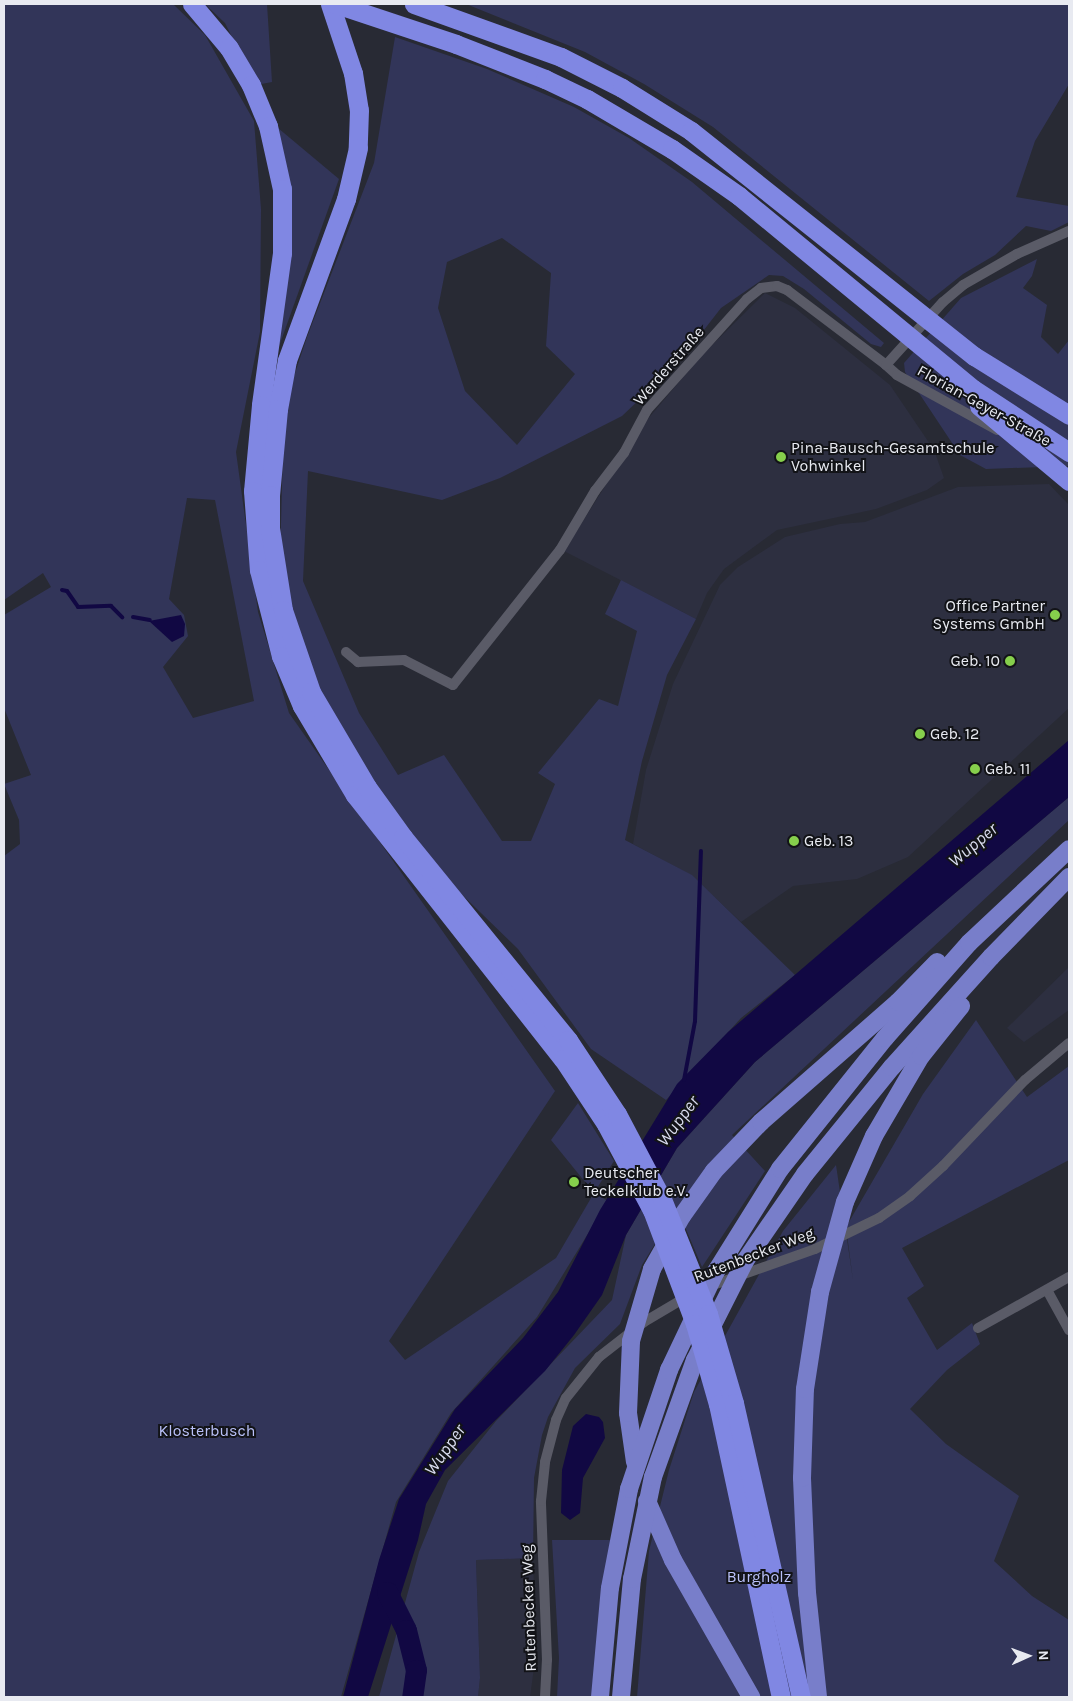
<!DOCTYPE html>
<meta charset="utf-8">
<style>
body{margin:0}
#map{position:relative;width:1073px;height:1701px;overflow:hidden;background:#282a34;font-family:Karla,sans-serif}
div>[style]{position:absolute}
.built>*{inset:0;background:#2d2f40}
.green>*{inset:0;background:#323559}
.water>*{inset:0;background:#110843}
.stream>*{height:4px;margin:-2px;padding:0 2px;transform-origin:2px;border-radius:2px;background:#110843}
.river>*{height:21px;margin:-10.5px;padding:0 10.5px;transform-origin:10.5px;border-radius:10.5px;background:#110843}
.minor>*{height:10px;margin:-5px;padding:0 5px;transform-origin:5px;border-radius:5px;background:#5a5b67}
.trunk>*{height:18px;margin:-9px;padding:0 9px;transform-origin:9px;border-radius:9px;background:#787eca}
.motorway>*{height:19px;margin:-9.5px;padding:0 9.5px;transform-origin:9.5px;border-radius:9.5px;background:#8087e3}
.dots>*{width:14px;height:14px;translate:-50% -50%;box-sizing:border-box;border:2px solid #121317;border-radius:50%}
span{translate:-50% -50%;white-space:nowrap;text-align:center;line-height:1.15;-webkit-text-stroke:4px #121317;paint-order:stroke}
.street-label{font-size:16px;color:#e8eaf1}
.poi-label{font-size:16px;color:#e8eaf1}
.left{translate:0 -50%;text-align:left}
.right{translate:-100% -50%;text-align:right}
.park-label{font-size:16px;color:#bac1f9}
.water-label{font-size:18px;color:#d8dbee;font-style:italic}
.frame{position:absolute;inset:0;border:5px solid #e8eaf1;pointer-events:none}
.north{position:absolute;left:1003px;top:1631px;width:50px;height:50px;-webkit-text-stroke:4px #121317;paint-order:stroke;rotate:88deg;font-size:14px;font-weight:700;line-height:20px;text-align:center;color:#e8eaf1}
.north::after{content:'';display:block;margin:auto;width:18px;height:22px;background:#e8eaf1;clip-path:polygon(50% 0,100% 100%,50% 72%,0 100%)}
</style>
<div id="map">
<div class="built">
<i style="clip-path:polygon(765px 293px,795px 308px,890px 385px,934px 450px,944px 478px,927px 490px,876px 509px,777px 530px,724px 569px,707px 593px,696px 619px,564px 551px,647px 420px,701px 356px)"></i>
<i style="clip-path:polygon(1049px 484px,1069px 505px,1069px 708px,908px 857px,857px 879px,793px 886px,741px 922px,691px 875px,633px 844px,646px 770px,673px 684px,720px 585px,738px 567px,785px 537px,840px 524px,865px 522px,958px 487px)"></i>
<i style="clip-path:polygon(1069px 967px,1069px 1010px,1024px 1042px,1007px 1028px)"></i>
<i style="clip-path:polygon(533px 1558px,536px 1653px,530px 1697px,478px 1697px,480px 1677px,476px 1560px)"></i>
</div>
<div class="green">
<i style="clip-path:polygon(evenodd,4px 4px,173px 4px,205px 35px,254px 121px,261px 209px,260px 332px,236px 452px,258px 612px,289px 713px,555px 1091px,389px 1341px,405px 1360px,556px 1258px,594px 1193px,551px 1140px,578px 1103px,614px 1161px,594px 1193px,608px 1201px,537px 1317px,451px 1413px,396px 1502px,341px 1697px,4px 1697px,4px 856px,20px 844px,19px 820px,4px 784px,31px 775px,4px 708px,4px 615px,51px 587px,43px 573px,4px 600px,4px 4px,187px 498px,215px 500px,254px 701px,193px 718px,163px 667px,188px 636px,184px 615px,169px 599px,187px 498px)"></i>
<i style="clip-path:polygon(205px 4px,267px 4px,272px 82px,256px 85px,225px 23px)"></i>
<i style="clip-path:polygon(466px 4px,1069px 4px,1069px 84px,1035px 141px,1016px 197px,1069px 206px,1069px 222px,1051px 231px,1026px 226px,995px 255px,963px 274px,929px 301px,713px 127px,644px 84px,585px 52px)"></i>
<i style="clip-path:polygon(evenodd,395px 37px,487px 69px,574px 107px,629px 138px,692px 182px,884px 343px,881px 347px,871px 344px,804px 289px,783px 276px,769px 275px,721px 308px,679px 362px,622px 416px,500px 478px,442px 500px,308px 471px,303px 581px,359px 713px,398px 775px,444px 755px,502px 841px,531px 841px,555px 784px,538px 773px,599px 699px,618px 706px,637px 631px,605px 614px,621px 580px,696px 619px,667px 675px,642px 761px,625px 840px,692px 875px,795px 975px,741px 1018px,666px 1100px,591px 1049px,518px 949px,443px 876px,360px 761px,303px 661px,280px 564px,284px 406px,307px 337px,374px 163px,395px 37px,502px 238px,551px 273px,546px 346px,575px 374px,517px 445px,465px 391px,438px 308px,447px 262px,502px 238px)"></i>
<i style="clip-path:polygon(278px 128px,339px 179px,277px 352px)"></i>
<i style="clip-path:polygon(1037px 259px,1032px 276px,1023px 288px,1047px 305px,1041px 337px,1058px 354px,1069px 340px,1069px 466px,986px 469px,960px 455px,905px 372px,904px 363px,961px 298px)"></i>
<i style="clip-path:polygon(1069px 797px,1069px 820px,732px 1135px,765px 1171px,702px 1267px,677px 1208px,642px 1265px,620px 1324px,575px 1368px,548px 1417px,542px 1435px,534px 1478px,533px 1558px,476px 1560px,480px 1678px,478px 1697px,379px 1697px,419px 1552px,448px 1481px,496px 1421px,612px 1300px,626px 1235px,677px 1148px,755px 1062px)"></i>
<i style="clip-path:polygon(976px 1020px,1027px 1097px,1069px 1066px,1069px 1160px,902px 1248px,924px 1286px,907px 1298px,937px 1350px,972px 1323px,980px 1344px,947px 1370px,910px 1409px,946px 1444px,1019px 1496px,994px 1561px,1032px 1596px,1069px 1620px,1069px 1697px,637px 1697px,649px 1551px,669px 1470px,694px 1392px,783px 1231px,836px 1165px,853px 1280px,846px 1227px,923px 1094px)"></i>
<i style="clip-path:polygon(552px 1540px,611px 1540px,592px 1697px,557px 1697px,559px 1658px)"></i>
</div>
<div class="water">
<i style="clip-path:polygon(181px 615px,185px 624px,184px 636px,172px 642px,149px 621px)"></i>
<i style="clip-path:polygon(1069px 740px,1069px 797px,755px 1062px,677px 1148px,626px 1235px,602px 1295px,574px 1335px,545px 1371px,445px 1470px,426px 1504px,418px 1540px,368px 1697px,343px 1697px,379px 1560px,399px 1499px,455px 1409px,523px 1338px,558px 1292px,600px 1210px,677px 1084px,728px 1032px)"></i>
<i style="clip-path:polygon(586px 1414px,599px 1417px,603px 1422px,605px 1438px,583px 1478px,580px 1513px,570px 1520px,561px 1513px,562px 1470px,573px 1426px)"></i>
</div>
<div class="stream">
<i style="left:62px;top:590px;width:5px;rotate:11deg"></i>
<i style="left:67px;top:591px;width:19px;rotate:55deg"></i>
<i style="left:78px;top:607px;width:33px;rotate:-2deg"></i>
<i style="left:111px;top:606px;width:16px;rotate:45deg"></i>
<i style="left:133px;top:617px;width:17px;rotate:10deg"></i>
<i style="left:684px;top:1080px;width:60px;rotate:-79.4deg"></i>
<i style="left:695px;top:1021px;width:170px;rotate:-88deg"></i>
</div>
<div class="river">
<i style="left:387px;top:1592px;width:42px;rotate:63.4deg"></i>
<i style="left:406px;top:1630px;width:41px;rotate:76deg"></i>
<i style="left:416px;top:1670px;width:27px;rotate:98deg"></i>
</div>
<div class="minor">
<i style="left:886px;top:365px;width:15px;rotate:42deg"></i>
<i style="left:897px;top:375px;width:114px;rotate:28.8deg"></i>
<i style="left:346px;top:652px;width:16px;rotate:40deg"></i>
<i style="left:358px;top:662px;width:46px;rotate:-2.5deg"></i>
<i style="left:404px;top:660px;width:55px;rotate:27deg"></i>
<i style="left:453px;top:685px;width:172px;rotate:-51.6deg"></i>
<i style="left:560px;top:550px;width:69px;rotate:-59.3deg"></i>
<i style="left:595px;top:491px;width:48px;rotate:-52.7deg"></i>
<i style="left:624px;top:453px;width:49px;rotate:-61.9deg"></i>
<i style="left:647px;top:410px;width:149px;rotate:-48deg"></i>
<i style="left:747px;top:299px;width:18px;rotate:-38deg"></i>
<i style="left:761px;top:288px;width:16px;rotate:-7deg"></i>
<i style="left:777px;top:286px;width:11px;rotate:22deg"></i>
<i style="left:787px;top:290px;width:124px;rotate:37.1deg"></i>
<i style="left:886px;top:365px;width:85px;rotate:-47.9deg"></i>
<i style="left:943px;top:302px;width:26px;rotate:-40deg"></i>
<i style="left:963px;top:285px;width:62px;rotate:-29.9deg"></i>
<i style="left:1017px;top:254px;width:57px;rotate:-23.9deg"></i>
<i style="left:710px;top:1286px;width:111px;rotate:-19.4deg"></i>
<i style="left:815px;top:1249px;width:71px;rotate:-25.8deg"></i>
<i style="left:879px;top:1218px;width:38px;rotate:-35deg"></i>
<i style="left:910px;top:1196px;width:45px;rotate:-42.3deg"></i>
<i style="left:943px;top:1166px;width:119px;rotate:-46.4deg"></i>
<i style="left:1025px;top:1080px;width:57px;rotate:-40.1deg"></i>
<i style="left:1047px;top:1290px;width:46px;rotate:61.2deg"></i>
<i style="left:978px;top:1328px;width:104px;rotate:-29.3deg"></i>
<i style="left:545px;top:1697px;width:37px;rotate:-87deg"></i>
<i style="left:547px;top:1660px;width:159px;rotate:-92.2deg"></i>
<i style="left:541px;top:1501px;width:39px;rotate:-84deg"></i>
<i style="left:545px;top:1462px;width:43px;rotate:-75.3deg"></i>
<i style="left:556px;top:1420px;width:24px;rotate:-66deg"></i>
<i style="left:566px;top:1398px;width:53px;rotate:-51.2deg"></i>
<i style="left:599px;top:1357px;width:57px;rotate:-37.9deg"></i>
<i style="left:644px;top:1322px;width:51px;rotate:-30.6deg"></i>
</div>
<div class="trunk">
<i style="left:635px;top:1462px;width:49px;rotate:-98.1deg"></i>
<i style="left:628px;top:1413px;width:72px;rotate:-87.6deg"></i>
<i style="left:631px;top:1341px;width:75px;rotate:-73.7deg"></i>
<i style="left:652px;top:1269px;width:61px;rotate:-60.5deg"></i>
<i style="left:682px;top:1216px;width:55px;rotate:-54.6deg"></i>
<i style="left:714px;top:1171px;width:68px;rotate:-46.2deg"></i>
<i style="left:761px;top:1122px;width:182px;rotate:-41.2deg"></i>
<i style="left:898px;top:1002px;width:56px;rotate:-45.7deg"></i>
<i style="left:647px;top:1501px;width:64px;rotate:66.2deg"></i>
<i style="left:673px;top:1560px;width:158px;rotate:60.3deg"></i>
<i style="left:600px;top:1697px;width:109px;rotate:-84.8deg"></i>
<i style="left:610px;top:1588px;width:101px;rotate:-79.1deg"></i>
<i style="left:629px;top:1489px;width:126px;rotate:-71.4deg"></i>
<i style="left:669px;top:1370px;width:107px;rotate:-64.6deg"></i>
<i style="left:715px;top:1273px;width:123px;rotate:-58deg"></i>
<i style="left:780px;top:1169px;width:168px;rotate:-51.3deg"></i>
<i style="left:885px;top:1038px;width:127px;rotate:-48.5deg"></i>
<i style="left:969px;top:943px;width:137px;rotate:-43.2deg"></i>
<i style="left:621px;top:1697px;width:119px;rotate:-84.7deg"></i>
<i style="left:632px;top:1579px;width:104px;rotate:-78.4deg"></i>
<i style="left:653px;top:1477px;width:124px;rotate:-70.3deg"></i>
<i style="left:695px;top:1360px;width:111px;rotate:-63.2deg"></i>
<i style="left:745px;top:1261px;width:106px;rotate:-55.4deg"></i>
<i style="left:805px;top:1174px;width:138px;rotate:-50.9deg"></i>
<i style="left:892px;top:1067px;width:148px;rotate:-48deg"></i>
<i style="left:991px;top:957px;width:112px;rotate:-45.7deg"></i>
<i style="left:818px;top:1697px;width:105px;rotate:-96deg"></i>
<i style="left:807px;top:1593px;width:115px;rotate:-92.5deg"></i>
<i style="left:802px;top:1478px;width:89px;rotate:-88.1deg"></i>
<i style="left:805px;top:1389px;width:98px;rotate:-81.2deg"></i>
<i style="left:820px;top:1292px;width:93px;rotate:-74.5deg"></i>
<i style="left:845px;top:1202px;width:72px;rotate:-66.3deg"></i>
<i style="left:874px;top:1136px;width:93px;rotate:-59.6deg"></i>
<i style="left:921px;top:1056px;width:64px;rotate:-51.3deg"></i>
</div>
<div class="motorway">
<i style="left:192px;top:4px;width:57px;rotate:49.9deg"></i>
<i style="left:229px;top:48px;width:43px;rotate:59.3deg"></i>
<i style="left:251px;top:85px;width:44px;rotate:67.5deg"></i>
<i style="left:268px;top:126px;width:65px;rotate:77.5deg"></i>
<i style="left:282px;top:189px;width:64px;rotate:90deg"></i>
<i style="left:282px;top:253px;width:153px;rotate:97.9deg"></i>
<i style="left:261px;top:405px;width:86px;rotate:95.3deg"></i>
<i style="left:253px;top:491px;width:79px;rotate:85.7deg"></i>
<i style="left:259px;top:570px;width:89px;rotate:75.7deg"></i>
<i style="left:281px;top:656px;width:54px;rotate:67.2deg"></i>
<i style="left:302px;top:706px;width:104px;rotate:59.2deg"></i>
<i style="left:355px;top:795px;width:336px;rotate:51.8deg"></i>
<i style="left:563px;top:1059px;width:78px;rotate:56.5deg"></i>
<i style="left:606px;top:1124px;width:98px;rotate:61.9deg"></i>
<i style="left:652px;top:1210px;width:122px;rotate:69.3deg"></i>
<i style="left:695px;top:1324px;width:83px;rotate:74deg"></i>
<i style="left:718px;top:1404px;width:300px;rotate:77.9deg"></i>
<i style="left:330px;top:4px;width:73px;rotate:71.6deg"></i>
<i style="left:353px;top:73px;width:37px;rotate:81deg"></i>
<i style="left:359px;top:110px;width:38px;rotate:92deg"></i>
<i style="left:358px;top:148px;width:52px;rotate:103.2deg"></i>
<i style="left:346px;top:199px;width:171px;rotate:110.1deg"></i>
<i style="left:287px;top:360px;width:50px;rotate:100.4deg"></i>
<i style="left:278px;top:409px;width:86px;rotate:95.3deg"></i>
<i style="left:270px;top:495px;width:33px;rotate:90deg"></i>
<i style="left:270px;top:528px;width:83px;rotate:81deg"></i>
<i style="left:283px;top:610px;width:87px;rotate:71.1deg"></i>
<i style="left:311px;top:692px;width:110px;rotate:59.5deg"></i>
<i style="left:367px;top:787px;width:62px;rotate:54.2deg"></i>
<i style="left:403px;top:837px;width:262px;rotate:50.9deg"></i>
<i style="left:568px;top:1040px;width:89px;rotate:56.5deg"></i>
<i style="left:617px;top:1114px;width:96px;rotate:62.1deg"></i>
<i style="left:662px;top:1199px;width:124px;rotate:68.2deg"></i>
<i style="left:708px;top:1314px;width:93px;rotate:73.7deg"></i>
<i style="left:734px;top:1403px;width:302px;rotate:77.2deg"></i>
<i style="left:336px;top:4px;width:126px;rotate:18.4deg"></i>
<i style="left:456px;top:44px;width:96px;rotate:21.5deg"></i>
<i style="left:545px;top:79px;width:47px;rotate:25.5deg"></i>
<i style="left:587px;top:99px;width:99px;rotate:30.5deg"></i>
<i style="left:672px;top:149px;width:82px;rotate:35deg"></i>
<i style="left:739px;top:196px;width:303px;rotate:39.5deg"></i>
<i style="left:973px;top:389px;width:115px;rotate:33.3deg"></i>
<i style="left:414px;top:4px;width:156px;rotate:19.8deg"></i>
<i style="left:561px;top:57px;width:68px;rotate:26.9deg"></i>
<i style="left:622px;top:88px;width:81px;rotate:31.9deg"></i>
<i style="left:691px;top:131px;width:362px;rotate:38.5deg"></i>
<i style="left:974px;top:356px;width:112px;rotate:31.8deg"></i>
<i style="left:979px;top:406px;width:117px;rotate:39.8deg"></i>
</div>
<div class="dots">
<i style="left:781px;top:457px;background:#86cf4c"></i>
<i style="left:1055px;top:615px;background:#86cf4c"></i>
<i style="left:1010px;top:661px;background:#86cf4c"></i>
<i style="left:920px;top:734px;background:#86cf4c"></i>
<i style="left:975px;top:769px;background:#86cf4c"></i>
<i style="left:794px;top:841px;background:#86cf4c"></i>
<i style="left:574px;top:1182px;background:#86cf4c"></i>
</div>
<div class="street-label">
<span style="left:669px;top:366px;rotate:-49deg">Werderstraße</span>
<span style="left:984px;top:406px;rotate:29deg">Florian-Geyer-Straße</span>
<span style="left:754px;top:1255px;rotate:-21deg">Rutenbecker Weg</span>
<span style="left:529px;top:1608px;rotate:-92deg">Rutenbecker Weg</span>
</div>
<div class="poi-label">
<span class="left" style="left:791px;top:457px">Pina-Bausch-Gesamtschule<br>Vohwinkel</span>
<span class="right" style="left:1045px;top:615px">Office Partner<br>Systems GmbH</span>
<span class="right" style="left:1000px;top:661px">Geb. 10</span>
<span class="left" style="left:930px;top:734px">Geb. 12</span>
<span class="left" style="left:985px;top:769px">Geb. 11</span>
<span class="left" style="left:804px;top:841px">Geb. 13</span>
<span class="left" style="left:584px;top:1182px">Deutscher<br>Teckelklub e.V.</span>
</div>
<div class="park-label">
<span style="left:207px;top:1431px">Klosterbusch</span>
<span style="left:759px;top:1577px">Burgholz</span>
</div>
<div class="water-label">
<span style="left:973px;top:845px;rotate:-40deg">Wupper</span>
<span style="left:678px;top:1121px;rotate:-53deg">Wupper</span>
<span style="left:445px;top:1450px;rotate:-55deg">Wupper</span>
</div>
<div class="frame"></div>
<div class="north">N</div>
</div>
